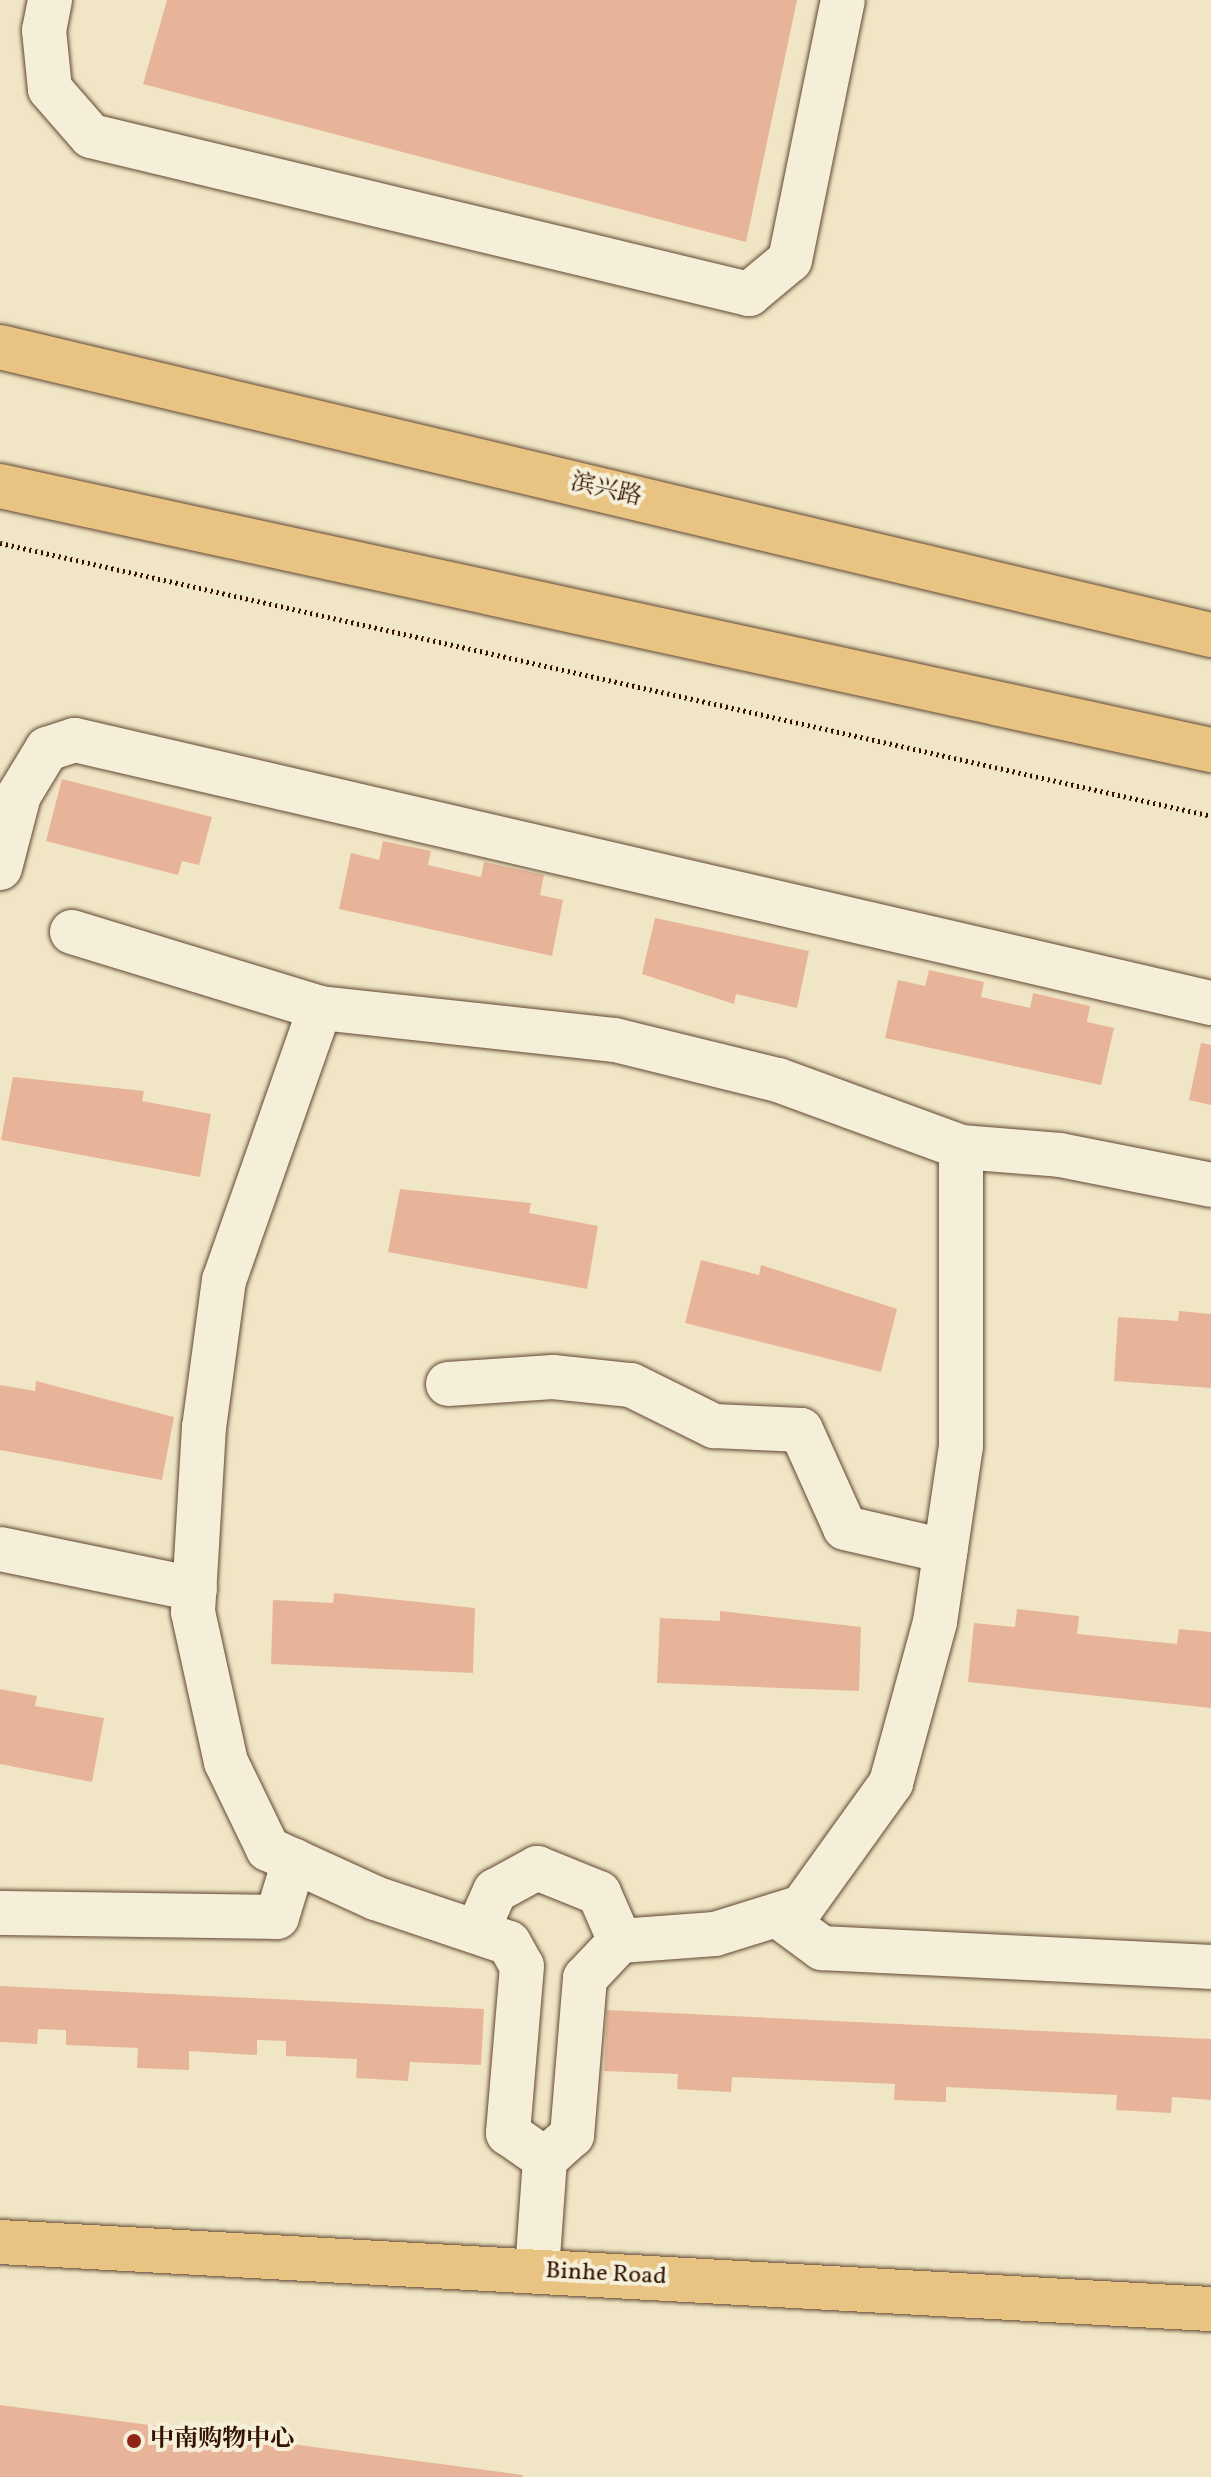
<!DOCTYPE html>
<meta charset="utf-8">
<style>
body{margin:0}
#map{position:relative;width:1211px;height:2477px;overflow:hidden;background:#f0e6c5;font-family:Vollkorn,"Noto Serif SC",serif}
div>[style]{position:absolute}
.building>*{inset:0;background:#e7b49a}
.path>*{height:5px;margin-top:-2.5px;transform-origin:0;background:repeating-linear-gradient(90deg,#321201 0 2px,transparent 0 6px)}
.roads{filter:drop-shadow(0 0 2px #624732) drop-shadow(0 0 2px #624732)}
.minor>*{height:44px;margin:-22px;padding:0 22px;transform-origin:22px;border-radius:22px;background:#f5efd9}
.major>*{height:44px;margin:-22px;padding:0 22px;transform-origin:22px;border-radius:22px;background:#e8c382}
.dots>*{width:22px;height:22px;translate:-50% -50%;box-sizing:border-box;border:4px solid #f5efd9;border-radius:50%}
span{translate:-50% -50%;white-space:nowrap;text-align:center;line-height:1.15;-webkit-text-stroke:8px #f5efd9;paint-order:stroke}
.street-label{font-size:24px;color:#321201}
.poi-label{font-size:24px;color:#321201;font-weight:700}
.left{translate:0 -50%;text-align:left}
</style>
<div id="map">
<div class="building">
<i style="clip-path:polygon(167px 0,797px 0,746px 242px,143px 84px)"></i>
<i style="clip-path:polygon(62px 779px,212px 817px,199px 865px,182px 861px,178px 875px,46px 841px)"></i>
<i style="clip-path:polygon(383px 841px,431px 851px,428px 865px,481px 877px,484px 862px,544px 875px,540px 895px,563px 900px,552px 956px,339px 909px,351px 853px,379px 860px)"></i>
<i style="clip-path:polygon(655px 918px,809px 951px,797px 1008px,736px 994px,734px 1004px,642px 974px)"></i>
<i style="clip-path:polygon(929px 970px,984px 982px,981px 997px,1030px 1008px,1033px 993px,1090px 1006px,1087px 1022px,1114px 1028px,1101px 1085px,885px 1038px,898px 980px,925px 986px)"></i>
<i style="clip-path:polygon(1201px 1043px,1211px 1045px,1211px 1105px,1189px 1100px)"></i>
<i style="clip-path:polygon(13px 1077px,144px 1091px,142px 1101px,211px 1114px,200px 1177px,1px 1140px)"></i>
<i style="clip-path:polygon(400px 1189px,531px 1203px,529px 1213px,598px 1226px,587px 1289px,388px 1252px)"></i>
<i style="clip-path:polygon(701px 1260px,759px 1275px,761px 1265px,897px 1309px,881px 1372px,685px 1323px)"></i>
<i style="clip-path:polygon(1179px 1311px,1211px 1314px,1211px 1388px,1114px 1381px,1118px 1317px,1178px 1321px)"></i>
<i style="clip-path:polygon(36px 1381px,174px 1417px,162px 1480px,0 1450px,0 1385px,35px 1391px)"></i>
<i style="clip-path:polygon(334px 1593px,475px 1608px,473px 1673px,271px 1664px,273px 1600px,333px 1603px)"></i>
<i style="clip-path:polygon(1017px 1609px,1079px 1616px,1077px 1634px,1177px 1644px,1179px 1629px,1211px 1632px,1211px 1708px,968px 1682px,974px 1623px,1015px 1627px)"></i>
<i style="clip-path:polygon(720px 1611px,861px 1627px,859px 1691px,657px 1683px,660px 1618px,720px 1621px)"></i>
<i style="clip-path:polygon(0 1689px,37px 1696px,35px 1706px,104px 1718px,92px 1782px,0 1764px)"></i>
<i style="clip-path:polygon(0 1986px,484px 2009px,481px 2065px,410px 2062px,408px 2081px,356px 2078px,357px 2059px,286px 2056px,286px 2041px,257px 2040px,257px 2055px,189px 2051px,189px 2070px,137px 2068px,138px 2048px,66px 2045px,66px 2030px,38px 2029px,37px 2044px,0 2042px)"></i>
<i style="clip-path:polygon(607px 2010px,1211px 2039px,1211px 2100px,1172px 2097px,1171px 2113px,1116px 2110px,1117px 2095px,946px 2087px,946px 2102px,894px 2100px,895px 2084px,732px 2077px,731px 2092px,677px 2089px,678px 2074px,604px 2071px)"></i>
<i style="clip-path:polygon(0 2405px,523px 2475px,522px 2477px,0 2477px)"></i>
</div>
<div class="path">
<i style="left:0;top:543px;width:1241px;rotate:12.7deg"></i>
</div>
<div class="roads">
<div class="minor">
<i style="left:50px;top:0;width:31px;rotate:101deg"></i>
<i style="left:44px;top:30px;width:59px;rotate:84.2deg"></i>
<i style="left:50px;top:89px;width:62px;rotate:48.9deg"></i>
<i style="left:91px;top:136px;width:677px;rotate:13.5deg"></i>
<i style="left:749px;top:294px;width:53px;rotate:-39.7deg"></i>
<i style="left:790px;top:260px;width:265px;rotate:-78.5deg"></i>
<i style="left:0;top:868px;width:75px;rotate:-75.4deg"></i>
<i style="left:19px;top:795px;width:54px;rotate:-58.7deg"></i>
<i style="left:47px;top:749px;width:29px;rotate:-18deg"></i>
<i style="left:75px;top:740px;width:1166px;rotate:13.04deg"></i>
<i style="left:72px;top:932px;width:259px;rotate:17deg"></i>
<i style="left:320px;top:1008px;width:297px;rotate:6.2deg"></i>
<i style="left:615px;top:1040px;width:168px;rotate:13.8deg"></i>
<i style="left:778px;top:1080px;width:195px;rotate:20.1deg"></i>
<i style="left:961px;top:1147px;width:99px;rotate:4.6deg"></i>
<i style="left:1060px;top:1155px;width:154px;rotate:11.2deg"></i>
<i style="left:320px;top:1008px;width:288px;rotate:109.4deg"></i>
<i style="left:224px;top:1280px;width:148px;rotate:97.7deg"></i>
<i style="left:204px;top:1427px;width:185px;rotate:93.4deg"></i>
<i style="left:193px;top:1612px;width:154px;rotate:77.6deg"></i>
<i style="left:226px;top:1762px;width:97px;rotate:64.2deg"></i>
<i style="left:268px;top:1849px;width:118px;rotate:24.6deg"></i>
<i style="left:375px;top:1898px;width:141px;rotate:18.6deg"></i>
<i style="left:509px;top:1943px;width:26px;rotate:61deg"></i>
<i style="left:522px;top:1966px;width:168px;rotate:94.8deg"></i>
<i style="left:508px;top:2133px;width:45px;rotate:35.1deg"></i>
<i style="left:448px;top:1384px;width:105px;rotate:-3.8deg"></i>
<i style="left:553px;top:1377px;width:78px;rotate:5.9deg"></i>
<i style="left:631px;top:1385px;width:93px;rotate:26.3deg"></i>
<i style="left:714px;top:1426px;width:87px;rotate:2.6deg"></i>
<i style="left:801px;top:1430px;width:107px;rotate:65.8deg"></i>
<i style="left:845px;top:1528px;width:103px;rotate:13deg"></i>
<i style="left:0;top:1549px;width:199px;rotate:11.6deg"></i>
<i style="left:0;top:1913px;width:277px;rotate:0.8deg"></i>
<i style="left:277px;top:1917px;width:59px;rotate:-73.1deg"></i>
<i style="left:777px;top:1915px;width:56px;rotate:36.3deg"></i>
<i style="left:822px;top:1948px;width:389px;rotate:2.8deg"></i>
<i style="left:478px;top:1929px;width:42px;rotate:-65.9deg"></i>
<i style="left:495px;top:1891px;width:48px;rotate:-28.7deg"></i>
<i style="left:537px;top:1868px;width:67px;rotate:22deg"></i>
<i style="left:599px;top:1893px;width:52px;rotate:66.4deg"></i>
<i style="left:620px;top:1941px;width:51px;rotate:133.4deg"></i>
<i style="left:585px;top:1978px;width:158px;rotate:94.7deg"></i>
<i style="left:572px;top:2135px;width:36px;rotate:138deg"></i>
<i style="left:545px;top:2159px;width:112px;rotate:94.1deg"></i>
<i style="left:620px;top:1941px;width:95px;rotate:-4.2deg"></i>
<i style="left:715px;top:1934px;width:91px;rotate:-17.2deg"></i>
<i style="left:802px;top:1907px;width:153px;rotate:-54.3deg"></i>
<i style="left:891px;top:1783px;width:167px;rotate:-74.7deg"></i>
<i style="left:935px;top:1622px;width:178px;rotate:-81.6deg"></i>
<i style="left:961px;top:1446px;width:299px;rotate:-90deg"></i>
</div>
<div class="major">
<i style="left:0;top:347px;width:1245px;rotate:13.38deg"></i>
<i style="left:0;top:486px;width:1239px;rotate:12.3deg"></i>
<i style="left:0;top:2242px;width:1213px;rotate:3.17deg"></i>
</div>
</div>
<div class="dots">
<i style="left:134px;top:2441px;background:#8f2418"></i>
</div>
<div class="street-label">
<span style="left:606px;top:491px;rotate:13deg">滨兴路</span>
<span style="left:606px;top:2275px;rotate:3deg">Binhe Road</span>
</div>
<div class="poi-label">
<span class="left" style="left:150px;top:2441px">中南购物中心</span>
</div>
</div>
